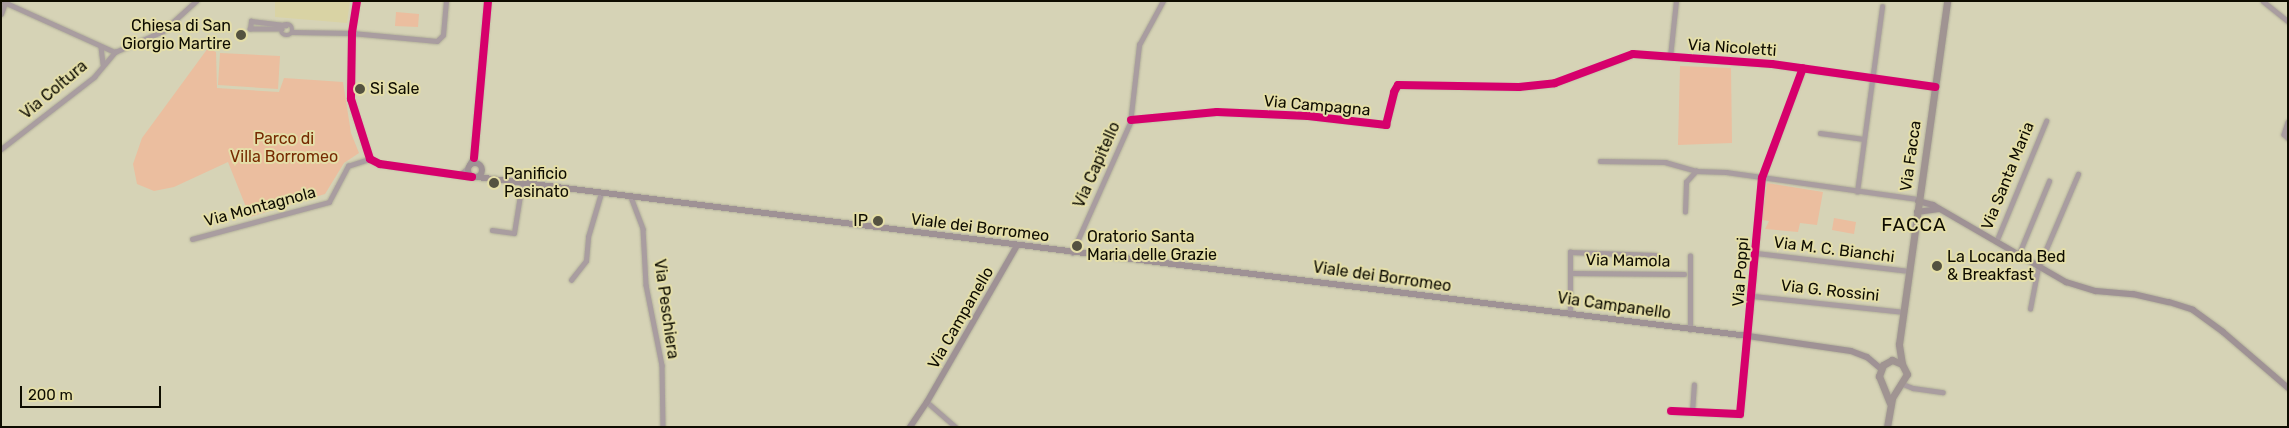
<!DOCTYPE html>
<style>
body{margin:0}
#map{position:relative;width:2289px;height:428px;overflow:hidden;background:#d6d3b6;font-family:Rubik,sans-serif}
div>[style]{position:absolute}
.built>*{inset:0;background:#d9d3a4}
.green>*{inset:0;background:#ebbe9f}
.roads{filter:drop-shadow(0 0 1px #b3b19b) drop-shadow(0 0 1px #b3b19b)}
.street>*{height:4.5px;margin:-2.25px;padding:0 2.25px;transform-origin:2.25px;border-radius:2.25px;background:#a99da0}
.street>.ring{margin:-2.25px;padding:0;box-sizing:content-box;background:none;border:4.5px solid #a99da0;border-radius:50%}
.secondary>*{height:6px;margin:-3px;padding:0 3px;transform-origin:3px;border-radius:3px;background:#9f9295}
.secondary>.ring{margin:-3px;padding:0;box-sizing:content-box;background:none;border:6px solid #9f9295;border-radius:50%}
.primary>*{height:7px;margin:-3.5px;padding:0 3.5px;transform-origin:3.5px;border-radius:3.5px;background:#a09492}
.cycleway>*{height:8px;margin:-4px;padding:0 4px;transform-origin:4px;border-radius:4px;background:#d6006c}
.dots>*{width:14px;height:14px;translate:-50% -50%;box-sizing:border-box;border:2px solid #e4dea8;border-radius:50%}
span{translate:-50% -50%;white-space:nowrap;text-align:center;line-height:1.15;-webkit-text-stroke:4px #e4dea8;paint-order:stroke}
.poi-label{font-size:16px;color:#0e0c00}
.right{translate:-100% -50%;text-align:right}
.left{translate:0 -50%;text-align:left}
.street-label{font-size:16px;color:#0e0c00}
.park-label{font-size:16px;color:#762a01}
.quarter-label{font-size:19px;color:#0e0c00;letter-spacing:1px}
.frame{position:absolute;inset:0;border:2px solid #0e0c00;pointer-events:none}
.scale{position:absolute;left:20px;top:386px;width:141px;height:22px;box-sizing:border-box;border:2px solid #0e0c00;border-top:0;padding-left:6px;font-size:15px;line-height:18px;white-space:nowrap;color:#0e0c00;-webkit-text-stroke:4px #e4dea8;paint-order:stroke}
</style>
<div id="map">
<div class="built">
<i style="clip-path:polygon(275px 1px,350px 1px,347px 23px,275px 17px)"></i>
</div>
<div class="green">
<i style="clip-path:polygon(396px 12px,419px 14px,418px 27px,395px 26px)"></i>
<i style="clip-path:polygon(208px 48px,216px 52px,217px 88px,279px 92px,284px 78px,343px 82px,351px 133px,359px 153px,344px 163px,325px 194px,250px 217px,228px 162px,174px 187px,154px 191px,137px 184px,133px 164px,142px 138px)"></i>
<i style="clip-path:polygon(220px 53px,280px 56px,278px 89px,218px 85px)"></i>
<i style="clip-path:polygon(1680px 66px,1731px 68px,1732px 143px,1678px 145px)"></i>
<i style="clip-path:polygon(1767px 183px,1823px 192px,1817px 225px,1800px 223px,1798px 232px,1765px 229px,1769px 221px,1762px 220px)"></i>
<i style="clip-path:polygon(1834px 218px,1856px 222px,1854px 234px,1832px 230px)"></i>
</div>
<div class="roads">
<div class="street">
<i style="left:2px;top:1px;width:124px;rotate:24.3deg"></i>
<i style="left:357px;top:1px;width:32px;rotate:99deg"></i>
<i style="left:352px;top:33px;width:66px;rotate:90.9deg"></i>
<i style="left:351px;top:99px;width:63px;rotate:72.4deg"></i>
<i style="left:370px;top:159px;width:11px;rotate:27deg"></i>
<i style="left:380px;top:164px;width:93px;rotate:8deg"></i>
<i style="left:2263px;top:1px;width:32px;rotate:39deg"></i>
<i style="left:1px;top:14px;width:12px;rotate:-70deg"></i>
<i class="ring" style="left:281.5px;top:24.5px;width:6.5px;height:6.5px"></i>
<i style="left:282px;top:29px;width:32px;rotate:180deg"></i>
<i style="left:250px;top:29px;width:8px;rotate:-83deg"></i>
<i style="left:251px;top:21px;width:35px;rotate:7deg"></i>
<i style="left:292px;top:32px;width:60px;rotate:1deg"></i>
<i style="left:352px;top:33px;width:85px;rotate:5.4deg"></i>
<i style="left:437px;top:41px;width:8px;rotate:-45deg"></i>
<i style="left:443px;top:35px;width:34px;rotate:-85deg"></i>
<i style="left:101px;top:47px;width:17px;rotate:83deg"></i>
<i style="left:1670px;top:57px;width:56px;rotate:-83.9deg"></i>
<i style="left:1131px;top:120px;width:86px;rotate:-5.3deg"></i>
<i style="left:1217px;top:112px;width:91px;rotate:2.5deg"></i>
<i style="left:1308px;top:116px;width:79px;rotate:6.6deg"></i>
<i style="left:1386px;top:125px;width:34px;rotate:-76deg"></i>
<i style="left:1394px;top:92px;width:8px;rotate:-60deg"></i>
<i style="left:1398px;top:85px;width:121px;rotate:0.9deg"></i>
<i style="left:1519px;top:87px;width:36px;rotate:-6deg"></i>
<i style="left:1555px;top:83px;width:83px;rotate:-20.4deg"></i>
<i style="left:1633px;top:54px;width:139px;rotate:4.1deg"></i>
<i style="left:1772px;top:64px;width:165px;rotate:8deg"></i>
<i style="left:2288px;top:122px;width:13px;rotate:108deg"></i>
<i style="left:2284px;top:134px;width:6px;rotate:45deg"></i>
<i style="left:1820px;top:133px;width:44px;rotate:7.8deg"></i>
<i style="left:1px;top:149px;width:118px;rotate:-37.7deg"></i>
<i style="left:94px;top:77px;width:33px;rotate:-50deg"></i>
<i style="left:115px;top:52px;width:52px;rotate:-23.6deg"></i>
<i style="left:163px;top:31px;width:45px;rotate:-42.3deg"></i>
<i style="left:1600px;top:161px;width:65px;rotate:0.9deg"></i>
<i style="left:1665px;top:162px;width:32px;rotate:16deg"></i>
<i style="left:461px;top:174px;width:9px;rotate:-41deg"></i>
<i style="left:1857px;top:192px;width:187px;rotate:-82.3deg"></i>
<i style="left:631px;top:197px;width:34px;rotate:69deg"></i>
<i style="left:643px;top:229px;width:56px;rotate:86.9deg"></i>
<i style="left:646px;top:285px;width:82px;rotate:78.7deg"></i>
<i style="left:662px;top:365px;width:62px;rotate:89.1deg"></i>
<i style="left:1685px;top:212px;width:30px;rotate:-88deg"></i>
<i style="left:1686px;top:182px;width:15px;rotate:-48deg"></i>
<i style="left:1696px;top:171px;width:30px;rotate:2deg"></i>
<i style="left:1726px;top:172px;width:195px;rotate:8deg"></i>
<i style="left:492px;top:230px;width:22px;rotate:8deg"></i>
<i style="left:514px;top:233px;width:51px;rotate:-80.9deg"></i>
<i style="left:192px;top:239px;width:142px;rotate:-15.1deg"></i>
<i style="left:329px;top:202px;width:41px;rotate:-62.2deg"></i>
<i style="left:348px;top:166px;width:23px;rotate:-18deg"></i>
<i style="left:1996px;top:242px;width:131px;rotate:-67.5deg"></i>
<i style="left:1072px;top:253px;width:142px;rotate:-66deg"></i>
<i style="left:1130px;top:123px;width:79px;rotate:-83.4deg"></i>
<i style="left:1139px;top:45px;width:50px;rotate:-61.4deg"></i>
<i style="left:1756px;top:253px;width:154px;rotate:6.7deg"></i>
<i style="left:2018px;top:256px;width:81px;rotate:-67.5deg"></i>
<i style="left:1570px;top:273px;width:114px;rotate:0.5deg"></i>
<i style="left:571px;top:280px;width:24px;rotate:-52deg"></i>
<i style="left:586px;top:261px;width:24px;rotate:-85deg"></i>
<i style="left:588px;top:237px;width:46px;rotate:-73.5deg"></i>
<i style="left:1753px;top:296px;width:152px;rotate:6deg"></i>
<i style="left:2030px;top:309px;width:42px;rotate:-79deg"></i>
<i style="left:2038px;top:268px;width:102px;rotate:-66.9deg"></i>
<i style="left:1570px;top:315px;width:63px;rotate:-90deg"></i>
<i style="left:1570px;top:252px;width:85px;rotate:2deg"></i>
<i style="left:1690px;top:330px;width:74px;rotate:-90deg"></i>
<i style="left:1903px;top:384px;width:11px;rotate:22deg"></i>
<i style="left:1913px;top:388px;width:30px;rotate:8deg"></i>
<i style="left:927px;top:402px;width:38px;rotate:41deg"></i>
<i style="left:1671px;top:411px;width:69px;rotate:2.5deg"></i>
<i style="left:1740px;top:414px;width:237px;rotate:-84.7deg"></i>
<i style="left:1762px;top:178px;width:117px;rotate:-69.6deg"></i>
<i style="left:1692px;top:412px;width:27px;rotate:-86deg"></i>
</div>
<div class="secondary">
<i class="ring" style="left:468px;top:163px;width:8px;height:8px"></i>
<i style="left:470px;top:165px;width:8px;rotate:-60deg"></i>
<i style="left:474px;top:158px;width:158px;rotate:-84.9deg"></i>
<i style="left:477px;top:177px;width:1281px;rotate:7.13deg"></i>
<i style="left:1748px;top:336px;width:104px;rotate:8.3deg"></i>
<i style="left:1851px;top:351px;width:17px;rotate:21deg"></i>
<i style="left:1867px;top:357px;width:17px;rotate:40deg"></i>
<i style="left:1918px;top:201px;width:16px;rotate:15deg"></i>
<i style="left:1933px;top:205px;width:154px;rotate:30.1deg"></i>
<i style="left:2066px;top:282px;width:31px;rotate:17deg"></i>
<i style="left:2096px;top:291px;width:37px;rotate:5deg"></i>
<i style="left:2133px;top:294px;width:37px;rotate:13deg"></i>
<i style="left:2169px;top:302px;width:25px;rotate:18deg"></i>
<i style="left:2193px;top:310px;width:37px;rotate:36deg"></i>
<i style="left:2223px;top:332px;width:86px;rotate:40.7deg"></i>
<i style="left:1917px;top:212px;width:22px;rotate:-8deg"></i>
<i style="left:910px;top:427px;width:30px;rotate:-56deg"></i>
<i style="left:927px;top:402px;width:179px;rotate:-60.1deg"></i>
</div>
<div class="primary">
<i style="left:1902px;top:364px;width:20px;rotate:-99deg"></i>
<i style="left:1899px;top:344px;width:346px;rotate:-82deg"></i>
<i style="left:1887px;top:427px;width:29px;rotate:-80deg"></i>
<i style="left:1892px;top:398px;width:28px;rotate:-58deg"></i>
<i style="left:1907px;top:374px;width:11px;rotate:-117deg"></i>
<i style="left:1902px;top:364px;width:11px;rotate:-158deg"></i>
<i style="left:1892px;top:360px;width:10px;rotate:151deg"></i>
<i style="left:1883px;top:365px;width:12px;rotate:110deg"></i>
<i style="left:1879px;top:376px;width:29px;rotate:68deg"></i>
</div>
</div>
<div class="cycleway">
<i style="left:357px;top:1px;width:32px;rotate:99deg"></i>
<i style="left:352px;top:33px;width:66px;rotate:90.9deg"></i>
<i style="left:351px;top:99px;width:63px;rotate:72.4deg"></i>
<i style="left:370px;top:159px;width:11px;rotate:27deg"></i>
<i style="left:380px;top:164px;width:93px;rotate:8deg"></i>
<i style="left:1131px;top:120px;width:86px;rotate:-5.3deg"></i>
<i style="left:1217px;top:112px;width:91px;rotate:2.5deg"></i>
<i style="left:1308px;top:116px;width:79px;rotate:6.6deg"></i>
<i style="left:1386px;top:125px;width:34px;rotate:-76deg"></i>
<i style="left:1394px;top:92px;width:8px;rotate:-60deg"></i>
<i style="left:1398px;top:85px;width:121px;rotate:0.9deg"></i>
<i style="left:1519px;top:87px;width:36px;rotate:-6deg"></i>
<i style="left:1555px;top:83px;width:83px;rotate:-20.4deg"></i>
<i style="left:1633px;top:54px;width:139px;rotate:4.1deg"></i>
<i style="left:1772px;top:64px;width:165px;rotate:8deg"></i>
<i style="left:474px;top:158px;width:158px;rotate:-84.9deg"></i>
<i style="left:1671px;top:411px;width:69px;rotate:2.5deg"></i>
<i style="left:1740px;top:414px;width:237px;rotate:-84.7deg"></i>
<i style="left:1762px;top:178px;width:117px;rotate:-69.6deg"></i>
</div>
<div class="dots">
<i style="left:241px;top:35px;background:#545240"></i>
<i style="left:360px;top:89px;background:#545240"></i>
<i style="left:494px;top:183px;background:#545240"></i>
<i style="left:878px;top:221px;background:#545240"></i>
<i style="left:1077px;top:246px;background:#545240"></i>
<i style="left:1937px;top:266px;background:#545240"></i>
</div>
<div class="poi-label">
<span class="right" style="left:231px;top:35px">Chiesa di San<br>Giorgio Martire</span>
<span class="left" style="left:370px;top:89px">Si Sale</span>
<span class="left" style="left:504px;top:183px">Panificio<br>Pasinato</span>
<span class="right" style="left:868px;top:221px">IP</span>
<span class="left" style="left:1087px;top:246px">Oratorio Santa<br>Maria delle Grazie</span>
<span class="left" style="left:1947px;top:266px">La Locanda Bed<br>&amp; Breakfast</span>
</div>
<div class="street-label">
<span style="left:1732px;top:48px;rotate:4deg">Via Nicoletti</span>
<span style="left:54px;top:90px;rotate:-40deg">Via Coltura</span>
<span style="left:1317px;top:106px;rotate:5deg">Via Campagna</span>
<span style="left:1911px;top:156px;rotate:-82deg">Via Facca</span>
<span style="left:1097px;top:165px;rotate:-66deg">Via Capitello</span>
<span style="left:2008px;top:176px;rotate:-68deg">Via Santa Maria</span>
<span style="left:260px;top:207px;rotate:-15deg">Via Montagnola</span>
<span style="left:980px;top:228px;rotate:7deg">Viale dei Borromeo</span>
<span style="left:1834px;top:250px;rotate:7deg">Via M. C. Bianchi</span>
<span style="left:1628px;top:261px;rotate:1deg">Via Mamola</span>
<span style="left:1741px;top:272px;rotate:-86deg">Via Poppi</span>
<span style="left:1382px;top:277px;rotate:8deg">Viale dei Borromeo</span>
<span style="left:1830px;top:291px;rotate:6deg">Via G. Rossini</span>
<span style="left:1614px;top:306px;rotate:8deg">Via Campanello</span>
<span style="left:666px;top:309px;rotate:82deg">Via Peschiera</span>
<span style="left:961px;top:318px;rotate:-60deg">Via Campanello</span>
</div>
<div class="park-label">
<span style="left:284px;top:148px">Parco di<br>Villa Borromeo</span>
</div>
<div class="quarter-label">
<span style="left:1914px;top:225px">FACCA</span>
</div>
<div class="frame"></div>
<div class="scale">200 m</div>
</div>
